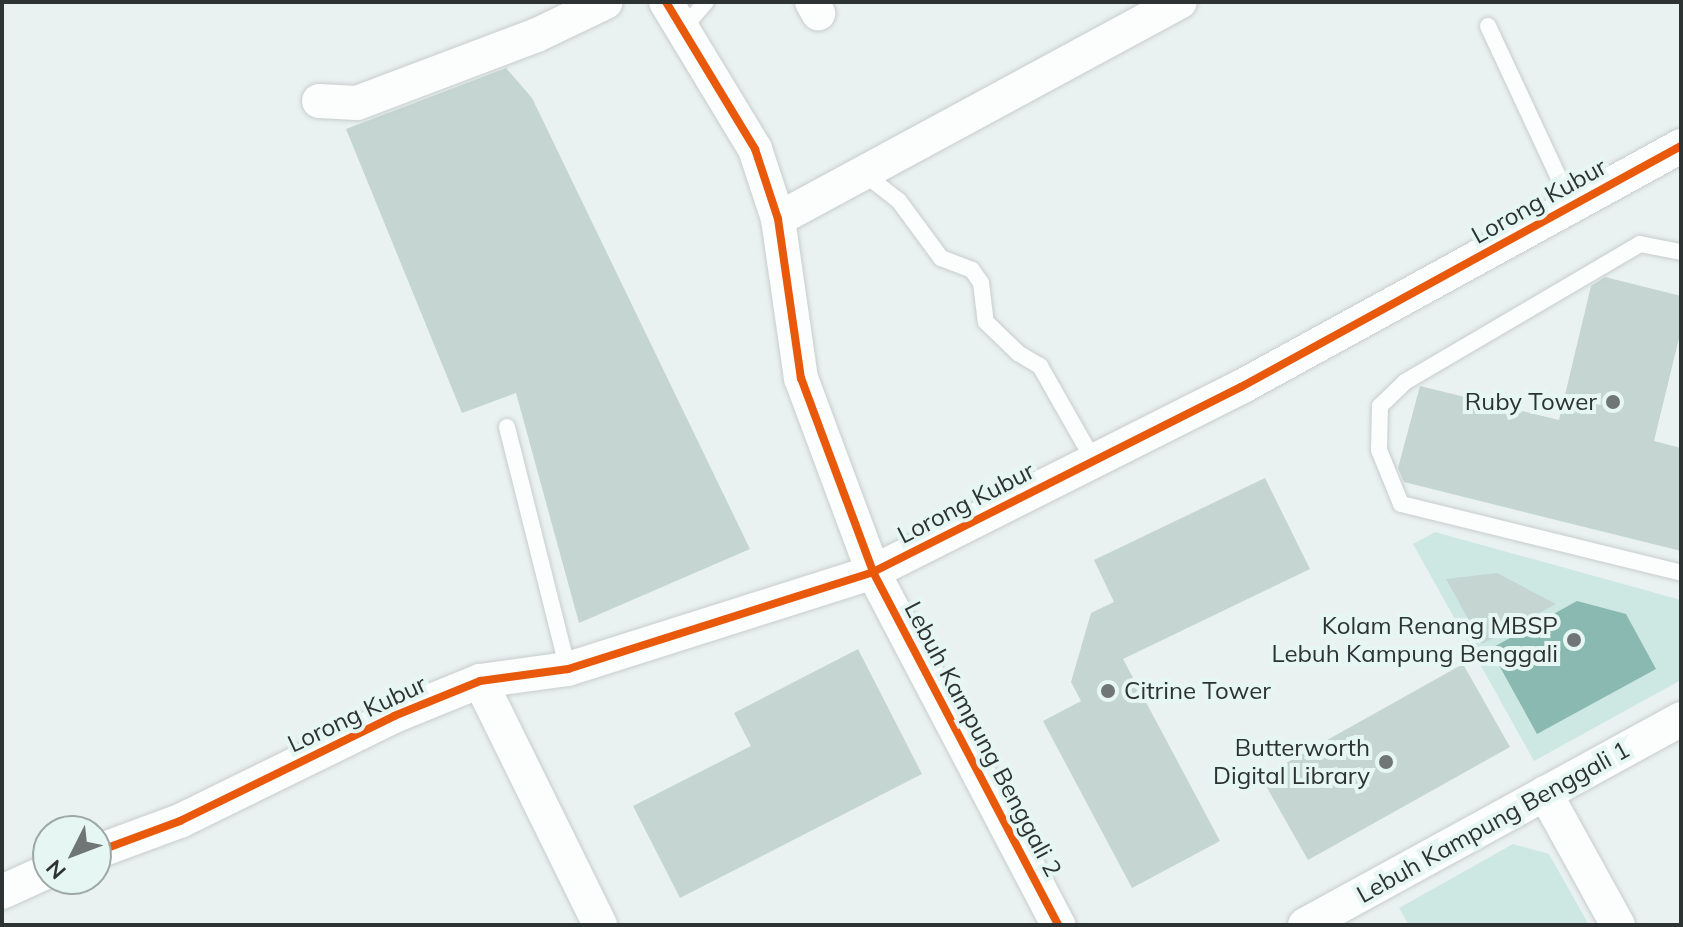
<!DOCTYPE html>
<style>
body{margin:0}
#map{position:relative;width:1683px;height:927px;overflow:hidden;background:#eaf2f1;font-family:Mulish,sans-serif}
div>[style]{position:absolute}
.green>*{inset:0;background:#cde8e2}
.water>*{inset:0;background:#89b9b0}
.building>*{inset:0;background:#c4d5d2}
.roads{filter:drop-shadow(0 0 2px #c7cdcc) drop-shadow(0 0 2px #c7cdcc)}
.lane>*{height:16px;margin:-8px;padding:0 8px;transform-origin:8px;border-radius:8px;background:#fcfdfd}
.street>*{height:34px;margin:-17px;padding:0 17px;transform-origin:17px;border-radius:17px;background:#fcfdfd}
.cycleway>*{height:8px;margin:-4px;padding:0 4px;transform-origin:4px;border-radius:4px;background:#e8590c}
.dots>*{width:22px;height:22px;translate:-50% -50%;box-sizing:border-box;border:4px solid #e6f6f3;border-radius:50%}
span{translate:-50% -50%;white-space:nowrap;text-align:center;line-height:1.15;-webkit-text-stroke:8px #e6f6f3;paint-order:stroke}
.street-label{font-size:24px;color:#2d3332}
.poi-label{font-size:24px;color:#2d3332}
.right{translate:-100% -50%;text-align:right}
.left{translate:0 -50%;text-align:left}
.frame{position:absolute;inset:0;border:4px solid #2d3332;pointer-events:none}
.north{position:absolute;left:32px;top:815px;width:80px;height:80px;box-sizing:border-box;background:#e6f6f3;border:2px solid #9ca8a6;border-radius:50%;rotate:228deg;font-size:22px;font-weight:700;line-height:32px;text-align:center;color:#2d3332}
.north::after{content:'';display:block;margin:auto;width:28px;height:36px;background:#6f7675;clip-path:polygon(50% 0,100% 100%,50% 72%,0 100%)}
</style>
<div id="map">
<div class="green">
<i style="clip-path:polygon(1435px 532px,1681px 600px,1681px 680px,1534px 761px,1413px 544px)"></i>
<i style="clip-path:polygon(1513px 844px,1549px 854px,1589px 925px,1409px 925px,1399px 908px)"></i>
</div>
<div class="water">
<i style="clip-path:polygon(1577px 601px,1626px 614px,1656px 669px,1537px 734px,1490px 649px)"></i>
</div>
<div class="building">
<i style="clip-path:polygon(506px 68px,532px 98px,750px 549px,579px 623px,516px 393px,462px 413px,346px 129px)"></i>
<i style="clip-path:polygon(1605px 277px,1681px 296px,1681px 330px,1654px 441px,1681px 448px,1681px 551px,1404px 482px,1398px 468px,1420px 386px,1559px 420px,1591px 286px)"></i>
<i style="clip-path:polygon(1265px 478px,1310px 569px,1123px 659px,1220px 841px,1132px 888px,1043px 721px,1081px 701px,1071px 682px,1091px 613px,1114px 602px,1094px 560px)"></i>
<i style="clip-path:polygon(1497px 573px,1556px 604px,1482px 644px,1446px 579px)"></i>
<i style="clip-path:polygon(858px 649px,922px 774px,680px 898px,633px 806px,751px 746px,734px 713px)"></i>
<i style="clip-path:polygon(1463px 664px,1510px 747px,1308px 860px,1261px 777px)"></i>
</div>
<div class="roads">
<div class="lane">
<i style="left:685px;top:26px;width:32px;rotate:-49deg"></i>
<i style="left:1488px;top:26px;width:199px;rotate:65deg"></i>
<i style="left:862px;top:172px;width:47px;rotate:38.1deg"></i>
<i style="left:899px;top:201px;width:71px;rotate:53.6deg"></i>
<i style="left:941px;top:258px;width:33px;rotate:21deg"></i>
<i style="left:972px;top:270px;width:16px;rotate:55deg"></i>
<i style="left:981px;top:283px;width:39px;rotate:83deg"></i>
<i style="left:986px;top:322px;width:45px;rotate:44.1deg"></i>
<i style="left:1018px;top:353px;width:26px;rotate:31deg"></i>
<i style="left:1040px;top:366px;width:109px;rotate:60.4deg"></i>
<i style="left:1681px;top:252px;width:42px;rotate:-169deg"></i>
<i style="left:1640px;top:244px;width:273px;rotate:149.6deg"></i>
<i style="left:1405px;top:382px;width:35px;rotate:136deg"></i>
<i style="left:1380px;top:406px;width:44px;rotate:91.3deg"></i>
<i style="left:1379px;top:450px;width:58px;rotate:67.8deg"></i>
<i style="left:1401px;top:504px;width:288px;rotate:13.8deg"></i>
<i style="left:507px;top:427px;width:250px;rotate:75.9deg"></i>
</div>
<div class="street">
<i style="left:666px;top:2px;width:172px;rotate:58.8deg"></i>
<i style="left:755px;top:149px;width:74px;rotate:71.8deg"></i>
<i style="left:778px;top:219px;width:161px;rotate:81.8deg"></i>
<i style="left:801px;top:378px;width:207px;rotate:69.6deg"></i>
<i style="left:873px;top:572px;width:399px;rotate:62.3deg"></i>
<i style="left:812px;top:2px;width:13px;rotate:61deg"></i>
<i style="left:319px;top:101px;width:38px;rotate:3deg"></i>
<i style="left:357px;top:103px;width:192px;rotate:-20.7deg"></i>
<i style="left:537px;top:35px;width:76px;rotate:-25.6deg"></i>
<i style="left:778px;top:219px;width:457px;rotate:-28.4deg"></i>
<i style="left:480px;top:681px;width:272px;rotate:63.8deg"></i>
<i style="left:1545px;top:793px;width:151px;rotate:61.1deg"></i>
<i style="left:96px;top:852px;width:90px;rotate:-20.3deg"></i>
<i style="left:180px;top:821px;width:238px;rotate:-26.1deg"></i>
<i style="left:394px;top:716px;width:93px;rotate:-22.1deg"></i>
<i style="left:480px;top:681px;width:89px;rotate:-7.8deg"></i>
<i style="left:568px;top:669px;width:320px;rotate:-17.6deg"></i>
<i style="left:873px;top:572px;width:412px;rotate:-26.7deg"></i>
<i style="left:1241px;top:387px;width:502px;rotate:-28.71deg"></i>
<i style="left:2px;top:892px;width:51px;rotate:-24.5deg"></i>
<i style="left:1305px;top:925px;width:429px;rotate:-28.7deg"></i>
</div>
</div>
<div class="cycleway">
<i style="left:666px;top:2px;width:172px;rotate:58.8deg"></i>
<i style="left:755px;top:149px;width:74px;rotate:71.8deg"></i>
<i style="left:778px;top:219px;width:161px;rotate:81.8deg"></i>
<i style="left:801px;top:378px;width:207px;rotate:69.6deg"></i>
<i style="left:873px;top:572px;width:399px;rotate:62.3deg"></i>
<i style="left:96px;top:852px;width:90px;rotate:-20.3deg"></i>
<i style="left:180px;top:821px;width:238px;rotate:-26.1deg"></i>
<i style="left:394px;top:716px;width:93px;rotate:-22.1deg"></i>
<i style="left:480px;top:681px;width:89px;rotate:-7.8deg"></i>
<i style="left:568px;top:669px;width:320px;rotate:-17.6deg"></i>
<i style="left:873px;top:572px;width:412px;rotate:-26.7deg"></i>
<i style="left:1241px;top:387px;width:502px;rotate:-28.71deg"></i>
</div>
<div class="dots">
<i style="left:1613px;top:402px;background:#6f7675"></i>
<i style="left:1574px;top:640px;background:#6f7675"></i>
<i style="left:1108px;top:691px;background:#6f7675"></i>
<i style="left:1386px;top:762px;background:#6f7675"></i>
</div>
<div class="street-label">
<span style="left:1539px;top:201px;rotate:-29deg">Lorong Kubur</span>
<span style="left:966px;top:503px;rotate:-27deg">Lorong Kubur</span>
<span style="left:357px;top:714px;rotate:-25deg">Lorong Kubur</span>
<span style="left:983px;top:739px;rotate:62deg">Lebuh Kampung Benggali 2</span>
<span style="left:1493px;top:822px;rotate:-29deg">Lebuh Kampung Benggali 1</span>
</div>
<div class="poi-label">
<span class="right" style="left:1597px;top:402px">Ruby Tower</span>
<span class="right" style="left:1558px;top:640px">Kolam Renang MBSP<br>Lebuh Kampung Benggali</span>
<span class="left" style="left:1124px;top:691px">Citrine Tower</span>
<span class="right" style="left:1370px;top:762px">Butterworth<br>Digital Library</span>
</div>
<div class="frame"></div>
<div class="north">N</div>
</div>
